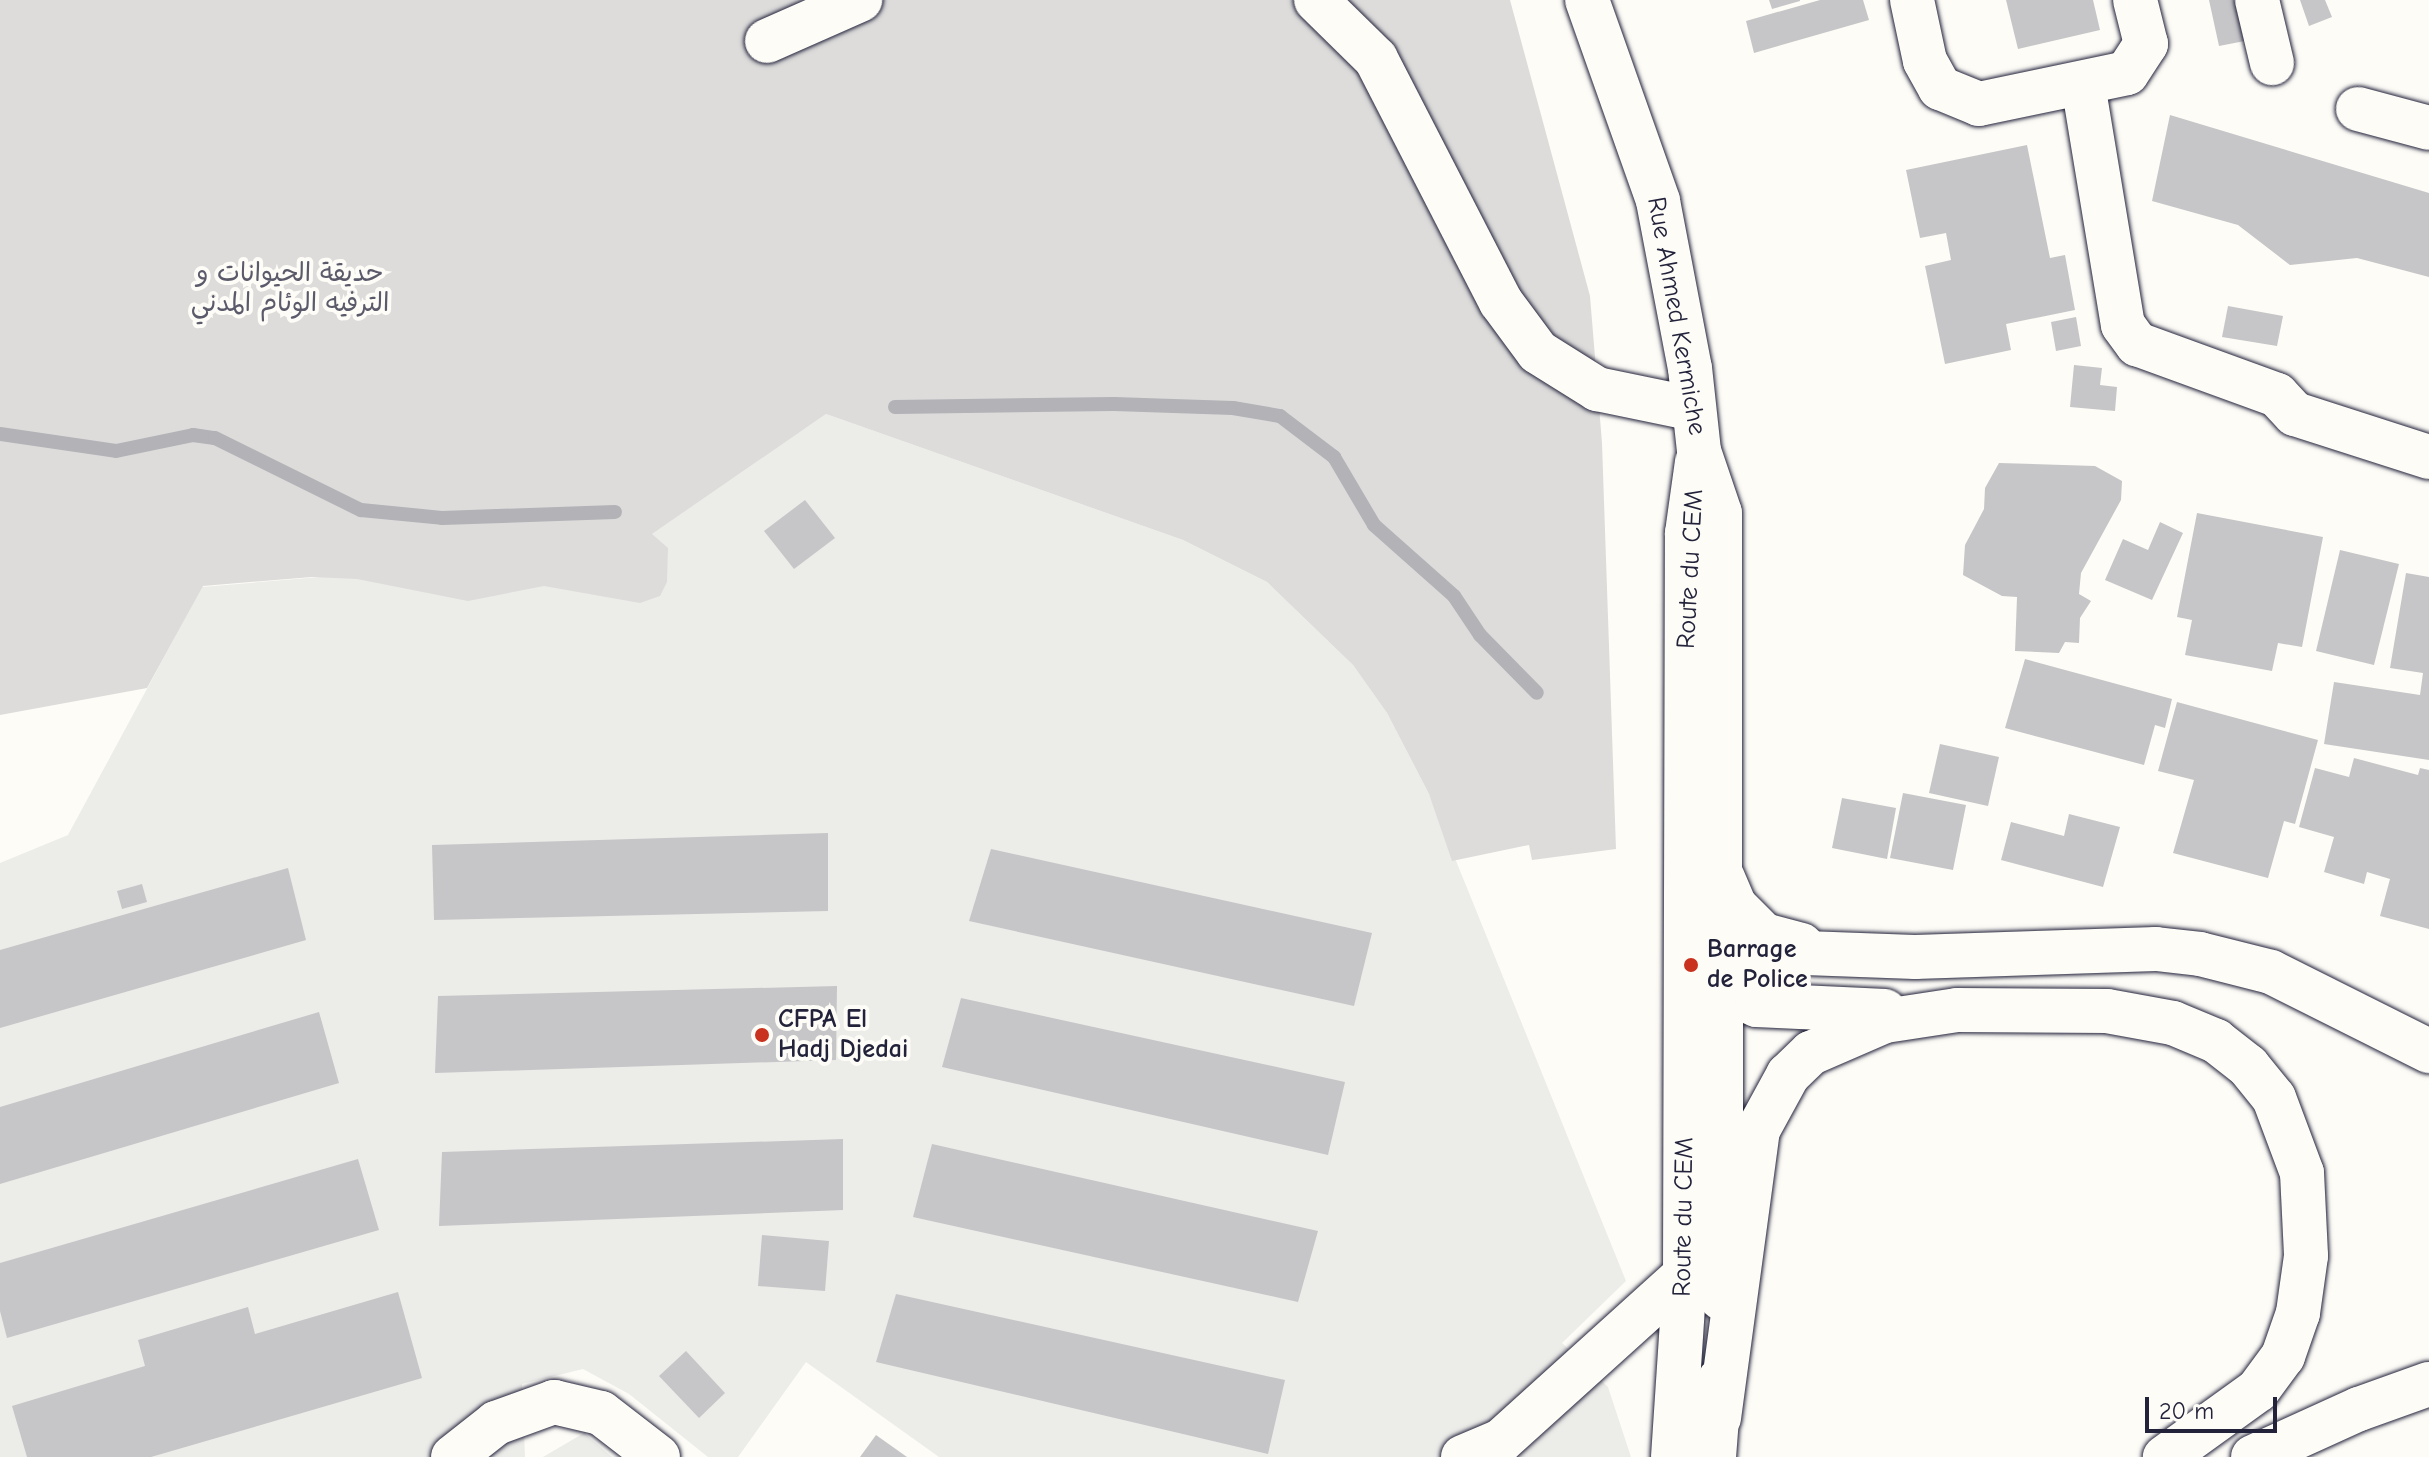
<!DOCTYPE html>
<meta charset="utf-8">
<style>
body{margin:0}
#map{position:relative;width:2429px;height:1457px;overflow:hidden;background:#fdfcf7;font-family:"Comic Neue","Playpen Sans Arabic",sans-serif}
div>[style]{position:absolute}
.built>*{inset:0;background:#ecece9}
.green>*{inset:0;background:#dddcdb}
.stream>*{height:14px;margin:-7px;padding:0 7px;transform-origin:7px;border-radius:7px;background:#b2b2b7}
.building>*{inset:0;background:#c6c6c8}
.roads{filter:drop-shadow(0 0 2px #22223b) drop-shadow(0 0 2px #22223b)}
.minor>*{height:44px;margin:-22px;padding:0 22px;transform-origin:22px;border-radius:22px;background:#fdfcf7}
.major>*{height:44px;margin:-22px;padding:0 22px;transform-origin:22px;border-radius:22px;background:#fdfcf7}
.highway>*{height:44px;margin:-22px;padding:0 22px;transform-origin:22px;border-radius:22px;background:#fdfcf7}
.dots>*{width:22px;height:22px;translate:-50% -50%;box-sizing:border-box;border:4px solid #fdfcf7;border-radius:50%}
span{translate:-50% -50%;white-space:nowrap;text-align:center;line-height:1.15;-webkit-text-stroke:8px #fdfcf7;paint-order:stroke}
.park-label{font-size:26px;color:#5a5a6b}
.street-label{font-size:26px;color:#22223b}
.poi-label{font-size:26px;color:#22223b;font-weight:700}
.left{translate:0 -50%;text-align:left}
.scale{position:absolute;left:2145px;top:1397px;width:132px;height:36px;box-sizing:border-box;border:4px solid #22223b;border-top:0;padding-left:10px;font-size:24px;line-height:28px;white-space:nowrap;color:#22223b;-webkit-text-stroke:6px #fdfcf7;paint-order:stroke}
</style>
<div id="map">
<div class="built">
<i style="clip-path:polygon(826px 414px,1183px 540px,1267px 582px,1353px 665px,1387px 713px,1429px 794px,1626px 1281px,1562px 1343px,1608px 1387px,1631px 1457px,939px 1457px,806px 1362px,738px 1457px,708px 1457px,629px 1394px,583px 1369px,522px 1384px,525px 1457px,0 1457px,0 863px,68px 835px,202px 587px,627px 551px)"></i>
<i style="clip-path:polygon(584px 1433px,612px 1457px,543px 1457px)"></i>
</div>
<div class="green">
<i style="clip-path:polygon(0 0,1510px 0,1590px 296px,1602px 443px,1616px 849px,1532px 860px,1529px 845px,1452px 861px,1429px 794px,1387px 713px,1353px 665px,1267px 582px,1183px 540px,826px 414px,652px 534px,668px 548px,667px 582px,660px 596px,640px 603px,544px 586px,468px 601px,357px 579px,312px 577px,203px 586px,147px 688px,0 715px)"></i>
</div>
<div class="stream">
<i style="left:895px;top:407px;width:219px;rotate:-0.8deg"></i>
<i style="left:1114px;top:404px;width:119px;rotate:1.9deg"></i>
<i style="left:1233px;top:408px;width:48px;rotate:9.7deg"></i>
<i style="left:1280px;top:416px;width:68px;rotate:37.2deg"></i>
<i style="left:1334px;top:457px;width:79px;rotate:59.5deg"></i>
<i style="left:1374px;top:525px;width:107px;rotate:41.6deg"></i>
<i style="left:1454px;top:596px;width:47px;rotate:56.3deg"></i>
<i style="left:1480px;top:635px;width:81px;rotate:45.5deg"></i>
<i style="left:0;top:434px;width:117px;rotate:8.3deg"></i>
<i style="left:116px;top:451px;width:79px;rotate:-11.7deg"></i>
<i style="left:193px;top:435px;width:22px;rotate:8deg"></i>
<i style="left:215px;top:438px;width:163px;rotate:26.3deg"></i>
<i style="left:361px;top:510px;width:81px;rotate:5.6deg"></i>
<i style="left:442px;top:518px;width:173px;rotate:-2deg"></i>
</div>
<div class="building">
<i style="clip-path:polygon(1769px 0,1800px 0,1800px 1px,1772px 9px)"></i>
<i style="clip-path:polygon(1820px 0,1863px 0,1869px 20px,1754px 53px,1746px 21px)"></i>
<i style="clip-path:polygon(2006px 0,2093px 0,2100px 30px,2018px 49px)"></i>
<i style="clip-path:polygon(2209px 0,2246px 0,2255px 39px,2219px 46px)"></i>
<i style="clip-path:polygon(2300px 0,2325px 0,2332px 17px,2309px 26px)"></i>
<i style="clip-path:polygon(2170px 115px,2429px 193px,2429px 277px,2357px 258px,2290px 265px,2238px 225px,2152px 201px)"></i>
<i style="clip-path:polygon(2027px 145px,2050px 258px,2065px 255px,2075px 310px,2006px 324px,2011px 350px,1945px 364px,1925px 266px,1951px 260px,1946px 233px,1920px 238px,1906px 170px)"></i>
<i style="clip-path:polygon(2228px 306px,2283px 316px,2277px 346px,2222px 337px)"></i>
<i style="clip-path:polygon(2076px 317px,2081px 346px,2056px 351px,2051px 322px)"></i>
<i style="clip-path:polygon(2074px 365px,2102px 368px,2100px 385px,2117px 387px,2115px 411px,2070px 407px)"></i>
<i style="clip-path:polygon(1999px 463px,2095px 466px,2122px 481px,2121px 500px,2081px 573px,2079px 594px,2091px 601px,2080px 618px,2079px 643px,2065px 642px,2059px 653px,2015px 651px,2017px 597px,2002px 596px,1963px 575px,1965px 545px,1984px 509px,1985px 488px)"></i>
<i style="clip-path:polygon(805px 500px,835px 538px,794px 569px,764px 531px)"></i>
<i style="clip-path:polygon(2197px 513px,2323px 537px,2302px 647px,2278px 643px,2272px 671px,2185px 655px,2192px 620px,2177px 617px)"></i>
<i style="clip-path:polygon(2160px 522px,2183px 533px,2152px 600px,2105px 580px,2123px 539px,2148px 550px)"></i>
<i style="clip-path:polygon(2340px 550px,2399px 564px,2374px 665px,2316px 651px)"></i>
<i style="clip-path:polygon(2406px 573px,2429px 577px,2429px 760px,2324px 744px,2334px 682px,2420px 695px,2423px 673px,2390px 668px)"></i>
<i style="clip-path:polygon(2025px 659px,2172px 699px,2165px 728px,2155px 725px,2144px 765px,2005px 728px)"></i>
<i style="clip-path:polygon(2177px 702px,2318px 740px,2295px 824px,2284px 821px,2268px 878px,2173px 853px,2194px 780px,2158px 771px)"></i>
<i style="clip-path:polygon(1940px 744px,1999px 757px,1988px 806px,1929px 793px)"></i>
<i style="clip-path:polygon(2354px 758px,2418px 775px,2420px 768px,2429px 770px,2429px 929px,2380px 916px,2390px 879px,2367px 872px,2364px 884px,2324px 872px,2334px 837px,2299px 827px,2315px 768px,2349px 777px)"></i>
<i style="clip-path:polygon(1903px 793px,1966px 805px,1953px 870px,1890px 858px)"></i>
<i style="clip-path:polygon(1842px 798px,1896px 808px,1887px 859px,1832px 848px)"></i>
<i style="clip-path:polygon(2069px 814px,2120px 827px,2103px 887px,2001px 860px,2011px 822px,2064px 836px)"></i>
<i style="clip-path:polygon(828px 833px,828px 911px,434px 920px,432px 845px)"></i>
<i style="clip-path:polygon(991px 849px,1372px 933px,1354px 1006px,969px 921px)"></i>
<i style="clip-path:polygon(288px 868px,306px 940px,0 1028px,0 950px)"></i>
<i style="clip-path:polygon(142px 884px,147px 902px,122px 909px,117px 891px)"></i>
<i style="clip-path:polygon(837px 986px,836px 1060px,435px 1073px,438px 996px)"></i>
<i style="clip-path:polygon(961px 998px,1345px 1082px,1328px 1155px,942px 1067px)"></i>
<i style="clip-path:polygon(319px 1012px,339px 1083px,0 1184px,0 1107px)"></i>
<i style="clip-path:polygon(843px 1139px,843px 1210px,439px 1226px,442px 1152px)"></i>
<i style="clip-path:polygon(932px 1144px,1318px 1231px,1298px 1302px,913px 1217px)"></i>
<i style="clip-path:polygon(358px 1159px,379px 1230px,7px 1338px,0 1311px,0 1263px)"></i>
<i style="clip-path:polygon(762px 1235px,829px 1241px,825px 1291px,758px 1286px)"></i>
<i style="clip-path:polygon(398px 1292px,422px 1378px,151px 1457px,27px 1457px,12px 1406px,145px 1366px,138px 1340px,248px 1307px,255px 1334px)"></i>
<i style="clip-path:polygon(896px 1294px,1285px 1380px,1268px 1454px,876px 1362px)"></i>
<i style="clip-path:polygon(686px 1351px,725px 1393px,699px 1418px,659px 1376px)"></i>
<i style="clip-path:polygon(876px 1435px,907px 1457px,860px 1457px)"></i>
</div>
<div class="roads">
<div class="minor">
<i style="left:1316px;top:0;width:84px;rotate:44.5deg"></i>
<i style="left:1376px;top:59px;width:273px;rotate:62.8deg"></i>
<i style="left:1501px;top:302px;width:62px;rotate:53.5deg"></i>
<i style="left:1538px;top:352px;width:70px;rotate:32.1deg"></i>
<i style="left:1597px;top:389px;width:99px;rotate:11.7deg"></i>
<i style="left:1912px;top:0;width:62px;rotate:78deg"></i>
<i style="left:1925px;top:61px;width:31px;rotate:61deg"></i>
<i style="left:1940px;top:88px;width:42px;rotate:22.3deg"></i>
<i style="left:1979px;top:104px;width:151px;rotate:-11.8deg"></i>
<i style="left:2127px;top:73px;width:35px;rotate:-57deg"></i>
<i style="left:2146px;top:44px;width:45px;rotate:-104deg"></i>
<i style="left:2257px;top:0;width:65px;rotate:76.6deg"></i>
<i style="left:767px;top:41px;width:102px;rotate:-23.8deg"></i>
<i style="left:2083px;top:84px;width:244px;rotate:80.6deg"></i>
<i style="left:2123px;top:325px;width:24px;rotate:54deg"></i>
<i style="left:2137px;top:344px;width:149px;rotate:20deg"></i>
<i style="left:2277px;top:395px;width:26px;rotate:47deg"></i>
<i style="left:2295px;top:414px;width:141px;rotate:17.8deg"></i>
<i style="left:2358px;top:109px;width:73px;rotate:15deg"></i>
<i style="left:453px;top:1457px;width:55px;rotate:-38.3deg"></i>
<i style="left:496px;top:1423px;width:62px;rotate:-19.9deg"></i>
<i style="left:554px;top:1402px;width:48px;rotate:13.2deg"></i>
<i style="left:601px;top:1413px;width:72px;rotate:37.7deg"></i>
<i style="left:1463px;top:1457px;width:41px;rotate:-22.8deg"></i>
<i style="left:1501px;top:1441px;width:248px;rotate:-42.1deg"></i>
</div>
<div class="major">
<i style="left:1587px;top:0;width:213px;rotate:70.5deg"></i>
<i style="left:1658px;top:201px;width:170px;rotate:79.2deg"></i>
<i style="left:1690px;top:368px;width:83px;rotate:83.8deg"></i>
<i style="left:1699px;top:451px;width:65px;rotate:71.3deg"></i>
<i style="left:1720px;top:513px;width:785px;rotate:89.93deg"></i>
<i style="left:1673px;top:1457px;width:182px;rotate:-86.2deg"></i>
<i style="left:1685px;top:1275px;width:742px;rotate:-89.85deg"></i>
<i style="left:1687px;top:533px;width:72px;rotate:-82deg"></i>
<i style="left:1714px;top:1457px;width:78px;rotate:-85.6deg"></i>
</div>
<div class="highway">
<i style="left:1723px;top:878px;width:30px;rotate:67deg"></i>
<i style="left:1735px;top:906px;width:41px;rotate:45deg"></i>
<i style="left:1764px;top:935px;width:39px;rotate:15deg"></i>
<i style="left:1686px;top:973px;width:44px;rotate:-31.9deg"></i>
<i style="left:1723px;top:950px;width:192px;rotate:2.1deg"></i>
<i style="left:1915px;top:957px;width:241px;rotate:-1.9deg"></i>
<i style="left:2156px;top:949px;width:44px;rotate:6.5deg"></i>
<i style="left:2200px;top:954px;width:73px;rotate:14.2deg"></i>
<i style="left:2271px;top:972px;width:177px;rotate:26.6deg"></i>
<i style="left:1686px;top:973px;width:78px;rotate:24.3deg"></i>
<i style="left:1757px;top:1005px;width:128px;rotate:2.7deg"></i>
<i style="left:1719px;top:1418px;width:291px;rotate:-82.3deg"></i>
<i style="left:1758px;top:1130px;width:63px;rotate:-61.4deg"></i>
<i style="left:1788px;top:1075px;width:32px;rotate:-44deg"></i>
<i style="left:1811px;top:1053px;width:81px;rotate:-23.4deg"></i>
<i style="left:1885px;top:1021px;width:73px;rotate:-8.7deg"></i>
<i style="left:1957px;top:1010px;width:150px;rotate:0.4deg"></i>
<i style="left:2107px;top:1011px;width:67px;rotate:10.3deg"></i>
<i style="left:2173px;top:1023px;width:47px;rotate:22.7deg"></i>
<i style="left:2216px;top:1041px;width:41px;rotate:38deg"></i>
<i style="left:2248px;top:1066px;width:41px;rotate:50.9deg"></i>
<i style="left:2274px;top:1098px;width:80px;rotate:69.5deg"></i>
<i style="left:2302px;top:1173px;width:83px;rotate:87.2deg"></i>
<i style="left:2306px;top:1256px;width:58px;rotate:98deg"></i>
<i style="left:2298px;top:1313px;width:46px;rotate:109.2deg"></i>
<i style="left:2283px;top:1356px;width:42px;rotate:126.3deg"></i>
<i style="left:2258px;top:1390px;width:115px;rotate:144.2deg"></i>
<i style="left:2253px;top:1457px;width:116px;rotate:-24.4deg"></i>
<i style="left:2359px;top:1409px;width:74px;rotate:-19.7deg"></i>
</div>
</div>
<div class="dots">
<i style="left:1691px;top:965px;background:#c8321e"></i>
<i style="left:762px;top:1035px;background:#c8321e"></i>
</div>
<div class="park-label">
<span style="left:290px;top:289px">حديقة الحيوانات و<br>الترفيه الوئام المدني</span>
</div>
<div class="street-label">
<span style="left:1676px;top:316px;rotate:80deg">Rue Ahmed Kermiche</span>
<span style="left:1691px;top:569px;rotate:-87deg">Route du CEM</span>
<span style="left:1684px;top:1217px;rotate:-89deg">Route du CEM</span>
</div>
<div class="poi-label">
<span class="left" style="left:1707px;top:965px">Barrage<br>de Police</span>
<span class="left" style="left:778px;top:1035px">CFPA El<br>Hadj Djedai</span>
</div>
<div class="scale">20 m</div>
</div>
